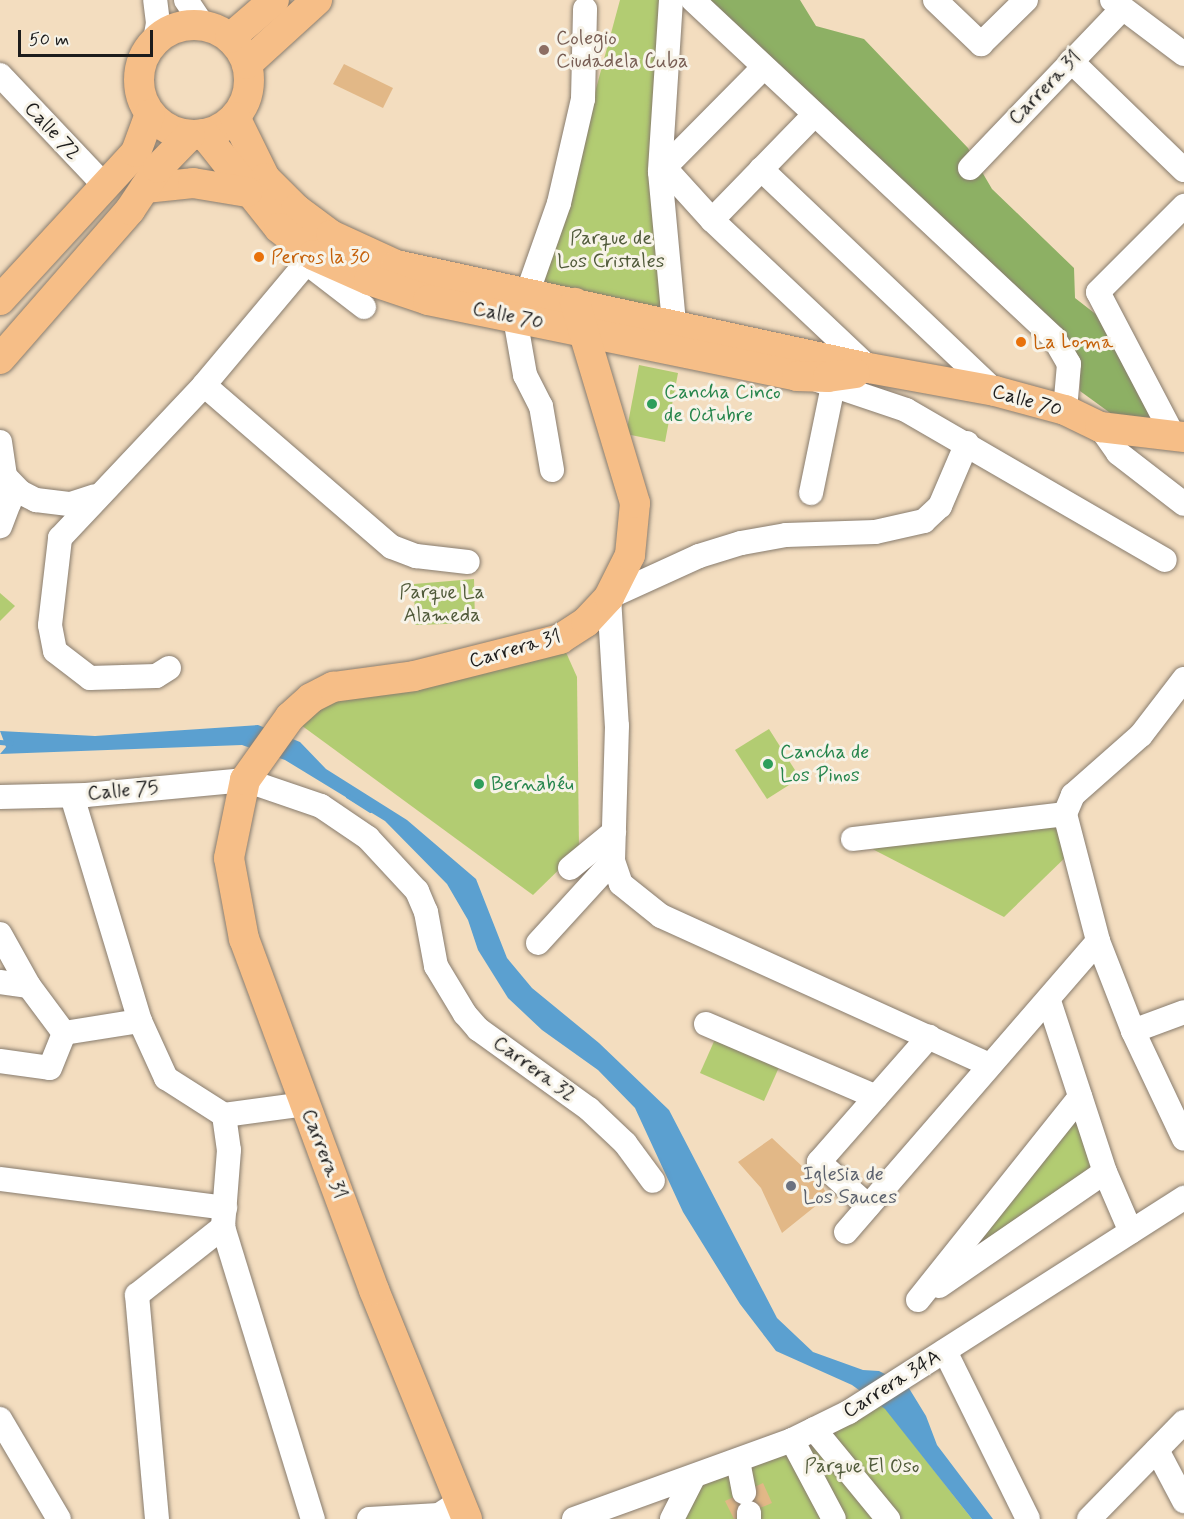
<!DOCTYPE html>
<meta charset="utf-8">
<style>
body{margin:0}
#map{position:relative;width:1184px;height:1519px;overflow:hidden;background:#f3ddbf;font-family:Mynerve,sans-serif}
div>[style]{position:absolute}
.green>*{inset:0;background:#b2cc72}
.forest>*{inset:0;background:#8db064}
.water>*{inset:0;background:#5ba0d0}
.stream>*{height:5px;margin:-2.5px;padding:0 2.5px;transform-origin:2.5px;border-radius:2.5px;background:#5ba0d0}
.building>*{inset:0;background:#e2b887}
.roads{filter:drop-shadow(0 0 2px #887c6e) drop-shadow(0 0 2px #887c6e)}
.minor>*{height:24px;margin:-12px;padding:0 12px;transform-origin:12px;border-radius:12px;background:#fff}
.major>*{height:30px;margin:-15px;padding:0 15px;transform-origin:15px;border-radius:15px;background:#f6be87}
.major>.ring{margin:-15px;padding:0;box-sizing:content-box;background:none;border:30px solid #f6be87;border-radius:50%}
.dots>*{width:16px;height:16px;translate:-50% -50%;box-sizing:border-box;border:3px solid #f7f3e8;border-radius:50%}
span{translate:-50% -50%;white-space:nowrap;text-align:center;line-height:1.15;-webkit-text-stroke:6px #f7f3e8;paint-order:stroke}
.education-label{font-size:20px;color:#785e54}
.left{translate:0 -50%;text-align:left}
.street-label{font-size:20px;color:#1c1c1c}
.park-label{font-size:20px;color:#505a3a}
.food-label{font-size:20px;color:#c56008}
.leisure-label{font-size:20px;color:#27864d}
.worship-label{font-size:20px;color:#5b616d}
.scale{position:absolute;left:18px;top:30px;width:135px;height:27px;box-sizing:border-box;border:3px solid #1c1c1c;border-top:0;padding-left:8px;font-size:18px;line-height:21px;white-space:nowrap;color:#1c1c1c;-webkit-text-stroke:4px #f7f3e8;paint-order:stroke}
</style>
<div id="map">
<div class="green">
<i style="clip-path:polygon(620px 0,671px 0,674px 323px,540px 296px)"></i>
<i style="clip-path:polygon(639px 365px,678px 373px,665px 442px,626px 434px)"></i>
<i style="clip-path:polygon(474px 579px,475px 623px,415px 625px,414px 584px)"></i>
<i style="clip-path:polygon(0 593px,15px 606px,0 621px)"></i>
<i style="clip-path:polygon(560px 639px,577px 677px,579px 850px,533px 895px,290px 717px,311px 698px)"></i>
<i style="clip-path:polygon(769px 729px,800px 778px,767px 799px,735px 750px)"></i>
<i style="clip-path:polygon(1065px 814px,1073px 850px,1004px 917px,853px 839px)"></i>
<i style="clip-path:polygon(716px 1037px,780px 1065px,764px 1101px,700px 1073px)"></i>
<i style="clip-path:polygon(1080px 1097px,1105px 1172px,918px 1300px)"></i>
<i style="clip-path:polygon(871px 1399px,886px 1409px,972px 1519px,672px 1519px,693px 1478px)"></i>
</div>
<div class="forest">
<i style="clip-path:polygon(704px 0,800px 0,816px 26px,864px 39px,968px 148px,992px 189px,1074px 268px,1075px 298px,1102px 319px,1156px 424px,1113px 415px,1080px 391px,1080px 371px)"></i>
</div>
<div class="water">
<i style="clip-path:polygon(258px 725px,300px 742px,326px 769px,407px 820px,476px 879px,507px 958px,532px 988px,599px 1043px,669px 1110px,777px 1318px,813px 1352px,863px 1370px,879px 1371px,907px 1385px,926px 1416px,937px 1445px,993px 1519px,972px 1519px,885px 1409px,852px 1385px,776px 1351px,740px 1304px,683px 1212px,635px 1108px,598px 1070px,542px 1030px,508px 998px,478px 950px,468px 920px,447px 884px,385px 821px,285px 760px,242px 745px,0 754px,6px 747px,0 731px,95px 736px)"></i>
</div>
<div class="stream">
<i style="left:0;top:742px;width:11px;rotate:5deg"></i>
<i style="left:348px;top:796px;width:26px;rotate:32deg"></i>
</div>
<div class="building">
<i style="clip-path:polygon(344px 64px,393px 88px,383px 108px,333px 84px)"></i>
<i style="clip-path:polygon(772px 1138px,821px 1184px,828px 1196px,782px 1233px,761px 1188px,738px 1162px)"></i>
<i style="clip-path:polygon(763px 1483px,772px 1503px,734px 1519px,725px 1501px)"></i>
</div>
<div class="roads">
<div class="minor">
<i style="left:186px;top:0;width:30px;rotate:56deg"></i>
<i style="left:671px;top:0;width:172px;rotate:93.7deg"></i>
<i style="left:660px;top:172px;width:152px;rotate:84.7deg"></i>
<i style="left:693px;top:0;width:495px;rotate:43.1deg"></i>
<i style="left:1054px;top:338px;width:30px;rotate:60deg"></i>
<i style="left:1069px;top:364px;width:46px;rotate:95deg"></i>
<i style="left:935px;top:0;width:64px;rotate:43.7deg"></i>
<i style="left:981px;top:44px;width:63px;rotate:-44.4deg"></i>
<i style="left:1112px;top:0;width:90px;rotate:36.9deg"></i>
<i style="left:155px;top:40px;width:17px;rotate:-80deg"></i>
<i style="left:158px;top:23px;width:23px;rotate:-97deg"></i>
<i style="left:1071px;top:61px;width:157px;rotate:44deg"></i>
<i style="left:0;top:75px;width:154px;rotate:46.6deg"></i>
<i style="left:664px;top:167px;width:72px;rotate:47.8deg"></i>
<i style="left:712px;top:220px;width:216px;rotate:43.3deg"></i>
<i style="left:970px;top:168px;width:220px;rotate:-46.3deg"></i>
<i style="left:761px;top:169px;width:323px;rotate:43.5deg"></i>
<i style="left:660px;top:172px;width:146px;rotate:-45.3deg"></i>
<i style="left:712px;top:220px;width:146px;rotate:-45.8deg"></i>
<i style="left:307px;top:263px;width:72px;rotate:37.7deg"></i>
<i style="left:527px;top:294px;width:96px;rotate:-70.6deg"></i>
<i style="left:559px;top:203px;width:107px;rotate:-77deg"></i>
<i style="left:583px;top:99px;width:90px;rotate:-88.7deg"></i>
<i style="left:515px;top:318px;width:58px;rotate:80deg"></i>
<i style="left:525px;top:375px;width:35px;rotate:63deg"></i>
<i style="left:541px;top:406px;width:65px;rotate:80.2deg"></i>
<i style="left:814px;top:379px;width:97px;rotate:18.6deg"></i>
<i style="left:906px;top:410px;width:299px;rotate:30.1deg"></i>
<i style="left:204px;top:385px;width:248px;rotate:40.8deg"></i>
<i style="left:392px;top:547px;width:26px;rotate:21deg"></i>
<i style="left:416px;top:556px;width:52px;rotate:6.6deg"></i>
<i style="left:1100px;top:427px;width:32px;rotate:55deg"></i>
<i style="left:1118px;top:453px;width:83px;rotate:37.7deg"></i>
<i style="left:1173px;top:435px;width:161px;rotate:-117.7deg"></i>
<i style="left:1098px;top:292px;width:122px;rotate:-45deg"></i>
<i style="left:0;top:442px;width:62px;rotate:81.6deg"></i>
<i style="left:9px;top:503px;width:25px;rotate:111deg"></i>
<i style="left:967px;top:443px;width:69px;rotate:113.2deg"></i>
<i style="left:940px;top:506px;width:22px;rotate:137deg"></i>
<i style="left:924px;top:521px;width:50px;rotate:167.3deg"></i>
<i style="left:875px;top:532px;width:89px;rotate:178.1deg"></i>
<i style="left:786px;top:535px;width:46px;rotate:169.9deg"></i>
<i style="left:741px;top:543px;width:44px;rotate:162.8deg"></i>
<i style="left:699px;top:556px;width:99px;rotate:155.5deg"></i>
<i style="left:609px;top:597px;width:129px;rotate:86.5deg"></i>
<i style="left:617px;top:726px;width:135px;rotate:91.7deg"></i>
<i style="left:613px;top:861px;width:24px;rotate:71deg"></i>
<i style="left:621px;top:884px;width:51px;rotate:38.7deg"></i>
<i style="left:661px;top:916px;width:361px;rotate:24.4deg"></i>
<i style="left:0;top:471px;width:29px;rotate:46deg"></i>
<i style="left:20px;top:492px;width:18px;rotate:27deg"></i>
<i style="left:36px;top:500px;width:35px;rotate:7deg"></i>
<i style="left:71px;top:504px;width:25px;rotate:-18deg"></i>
<i style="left:811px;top:493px;width:109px;rotate:-78.4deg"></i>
<i style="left:169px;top:668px;width:15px;rotate:148deg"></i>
<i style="left:156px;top:676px;width:66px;rotate:178.3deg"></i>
<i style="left:90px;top:678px;width:44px;rotate:-142.4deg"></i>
<i style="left:55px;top:651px;width:26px;rotate:-101deg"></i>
<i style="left:50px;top:625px;width:88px;rotate:-83.4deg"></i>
<i style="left:60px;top:538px;width:210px;rotate:-46.7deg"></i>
<i style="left:204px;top:385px;width:170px;rotate:-50deg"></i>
<i style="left:1184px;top:679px;width:71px;rotate:127.5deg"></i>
<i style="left:1141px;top:735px;width:91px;rotate:138.6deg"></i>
<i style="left:1073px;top:795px;width:21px;rotate:113deg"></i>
<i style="left:1065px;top:814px;width:131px;rotate:75.4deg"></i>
<i style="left:1098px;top:941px;width:97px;rotate:68.7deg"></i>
<i style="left:1133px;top:1031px;width:119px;rotate:64.7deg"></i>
<i style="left:72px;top:796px;width:235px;rotate:73.2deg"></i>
<i style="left:140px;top:1021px;width:63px;rotate:65.5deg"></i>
<i style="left:166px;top:1078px;width:69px;rotate:32.5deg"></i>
<i style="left:224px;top:1115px;width:82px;rotate:-7.7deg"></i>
<i style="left:0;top:797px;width:86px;rotate:-1.3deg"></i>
<i style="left:86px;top:795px;width:160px;rotate:-5.4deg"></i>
<i style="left:245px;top:780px;width:80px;rotate:18.9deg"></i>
<i style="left:321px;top:806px;width:57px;rotate:34.2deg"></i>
<i style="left:368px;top:838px;width:72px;rotate:47.2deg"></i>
<i style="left:417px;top:891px;width:23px;rotate:67deg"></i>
<i style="left:426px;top:912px;width:55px;rotate:79.5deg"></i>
<i style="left:436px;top:966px;width:56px;rotate:58.9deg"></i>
<i style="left:465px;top:1014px;width:20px;rotate:49deg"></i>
<i style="left:478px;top:1029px;width:137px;rotate:35.8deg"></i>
<i style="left:589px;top:1109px;width:50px;rotate:43.4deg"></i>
<i style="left:625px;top:1143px;width:47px;rotate:53.6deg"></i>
<i style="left:853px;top:839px;width:213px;rotate:-6.7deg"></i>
<i style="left:570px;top:868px;width:57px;rotate:-39.3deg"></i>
<i style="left:0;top:934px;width:60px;rotate:60.9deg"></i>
<i style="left:29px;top:986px;width:59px;rotate:53.3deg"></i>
<i style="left:538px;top:943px;width:111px;rotate:-47.6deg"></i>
<i style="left:0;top:982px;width:29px;rotate:8deg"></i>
<i style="left:1049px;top:1001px;width:180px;rotate:71.9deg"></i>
<i style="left:1105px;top:1172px;width:65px;rotate:66.6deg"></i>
<i style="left:706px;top:1024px;width:185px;rotate:23.2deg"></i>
<i style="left:1133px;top:1031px;width:54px;rotate:-20.4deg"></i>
<i style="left:64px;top:1033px;width:77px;rotate:-9deg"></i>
<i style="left:0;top:1061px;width:50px;rotate:8deg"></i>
<i style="left:50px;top:1068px;width:38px;rotate:-68deg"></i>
<i style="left:224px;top:1115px;width:35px;rotate:82deg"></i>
<i style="left:229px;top:1150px;width:77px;rotate:94.5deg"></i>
<i style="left:223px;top:1227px;width:306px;rotate:72.9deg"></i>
<i style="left:0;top:1179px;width:227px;rotate:7.3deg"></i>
<i style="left:868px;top:1206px;width:66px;rotate:-138.1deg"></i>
<i style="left:819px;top:1162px;width:167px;rotate:-48.7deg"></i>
<i style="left:846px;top:1232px;width:385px;rotate:-49.1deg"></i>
<i style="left:939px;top:1286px;width:201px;rotate:-34.5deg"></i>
<i style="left:918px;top:1300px;width:260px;rotate:-51.4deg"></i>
<i style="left:945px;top:1351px;width:187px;rotate:63.7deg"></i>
<i style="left:0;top:1419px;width:116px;rotate:59.5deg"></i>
<i style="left:814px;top:1429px;width:117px;rotate:50.6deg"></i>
<i style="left:792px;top:1440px;width:89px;rotate:62deg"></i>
<i style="left:1157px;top:1450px;width:58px;rotate:62.1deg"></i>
<i style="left:738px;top:1461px;width:32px;rotate:79deg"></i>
<i style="left:157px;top:1519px;width:225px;rotate:-95.1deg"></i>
<i style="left:137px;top:1295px;width:110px;rotate:-38.3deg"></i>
<i style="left:369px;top:1519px;width:70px;rotate:-3.3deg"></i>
<i style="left:439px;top:1515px;width:24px;rotate:-33deg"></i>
<i style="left:574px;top:1519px;width:232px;rotate:-19.9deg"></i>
<i style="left:792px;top:1440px;width:64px;rotate:-26.2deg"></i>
<i style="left:849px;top:1412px;width:398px;rotate:-32.6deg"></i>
<i style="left:672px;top:1519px;width:46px;rotate:-62.9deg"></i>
<i style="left:749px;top:1519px;width:6px;rotate:-90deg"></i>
<i style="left:1089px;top:1519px;width:136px;rotate:-45.6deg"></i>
</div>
<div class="major">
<i class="ring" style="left:139px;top:25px;width:80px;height:80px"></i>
<i style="left:230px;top:38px;width:58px;rotate:-40.8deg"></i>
<i style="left:247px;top:64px;width:95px;rotate:-42.4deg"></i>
<i style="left:235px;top:117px;width:68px;rotate:63.8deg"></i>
<i style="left:265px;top:178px;width:44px;rotate:45deg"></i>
<i style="left:296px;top:209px;width:44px;rotate:36.6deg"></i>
<i style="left:331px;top:235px;width:72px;rotate:24.8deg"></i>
<i style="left:396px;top:265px;width:484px;rotate:12.3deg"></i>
<i style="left:869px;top:368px;width:128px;rotate:10.3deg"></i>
<i style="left:995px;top:391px;width:73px;rotate:15.2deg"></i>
<i style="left:1065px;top:410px;width:39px;rotate:26deg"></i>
<i style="left:1100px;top:427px;width:85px;rotate:6.8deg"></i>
<i style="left:204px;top:134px;width:120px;rotate:51.4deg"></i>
<i style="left:279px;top:228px;width:43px;rotate:38.5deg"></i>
<i style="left:313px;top:255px;width:61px;rotate:24.1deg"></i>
<i style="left:369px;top:280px;width:62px;rotate:18.7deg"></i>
<i style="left:428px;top:300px;width:377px;rotate:11.6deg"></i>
<i style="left:797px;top:376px;width:31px;rotate:2deg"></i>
<i style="left:828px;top:377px;width:27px;rotate:-8deg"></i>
<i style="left:145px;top:188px;width:48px;rotate:-5.9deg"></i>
<i style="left:193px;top:183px;width:55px;rotate:9.5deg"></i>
<i style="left:0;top:300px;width:201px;rotate:-47.4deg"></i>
<i style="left:136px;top:152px;width:40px;rotate:-69.8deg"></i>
<i style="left:0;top:359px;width:198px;rotate:-48.9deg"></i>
<i style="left:130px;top:210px;width:50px;rotate:-56.3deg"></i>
<i style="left:158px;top:168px;width:46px;rotate:-45.9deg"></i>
<i style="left:467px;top:1519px;width:247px;rotate:-112.1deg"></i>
<i style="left:374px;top:1290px;width:374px;rotate:-110.3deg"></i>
<i style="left:244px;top:939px;width:82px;rotate:-100.5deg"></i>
<i style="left:229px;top:858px;width:80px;rotate:-78.4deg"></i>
<i style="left:245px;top:780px;width:77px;rotate:-54.5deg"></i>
<i style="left:290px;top:717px;width:28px;rotate:-42deg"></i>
<i style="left:311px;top:698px;width:25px;rotate:-27deg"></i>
<i style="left:333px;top:687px;width:82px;rotate:-7.7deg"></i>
<i style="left:414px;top:676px;width:151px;rotate:-14.2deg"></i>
<i style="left:560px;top:639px;width:31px;rotate:-33deg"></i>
<i style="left:586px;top:622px;width:34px;rotate:-47deg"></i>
<i style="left:609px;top:597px;width:47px;rotate:-63.4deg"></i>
<i style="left:630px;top:555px;width:52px;rotate:-84.5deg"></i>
<i style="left:635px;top:503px;width:209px;rotate:-106.7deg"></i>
</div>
</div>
<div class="dots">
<i style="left:544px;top:50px;background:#8d6e63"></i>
<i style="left:259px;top:257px;background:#e8710a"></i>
<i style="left:1021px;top:342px;background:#e8710a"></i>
<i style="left:652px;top:404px;background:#2e9e5b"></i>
<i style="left:768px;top:764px;background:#2e9e5b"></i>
<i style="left:479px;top:784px;background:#2e9e5b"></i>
<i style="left:791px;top:1186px;background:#6b7280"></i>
</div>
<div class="education-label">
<span class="left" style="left:556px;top:50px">Colegio<br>Ciudadela Cuba</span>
</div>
<div class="street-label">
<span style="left:1045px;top:88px;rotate:-46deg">Carrera 31</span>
<span style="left:52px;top:131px;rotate:47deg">Calle 72</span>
<span style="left:508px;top:316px;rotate:12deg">Calle 70</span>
<span style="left:1027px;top:401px;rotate:16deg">Calle 70</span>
<span style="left:515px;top:649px;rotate:-16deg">Carrera 31</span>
<span style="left:123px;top:791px;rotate:-5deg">Calle 75</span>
<span style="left:534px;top:1069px;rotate:36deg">Carrera 32</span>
<span style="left:324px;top:1154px;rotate:69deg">Carrera 31</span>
<span style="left:892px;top:1384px;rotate:-32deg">Carrera 34A</span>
</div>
<div class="park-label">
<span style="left:611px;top:250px">Parque de<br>Los Cristales</span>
<span style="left:442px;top:604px">Parque La<br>Alameda</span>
<span style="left:862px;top:1466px">Parque El Oso</span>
</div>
<div class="food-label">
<span class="left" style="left:271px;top:257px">Perros la 30</span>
<span class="left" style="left:1033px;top:342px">La Loma</span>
</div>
<div class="leisure-label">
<span class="left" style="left:664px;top:404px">Cancha Cinco<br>de Octubre</span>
<span class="left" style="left:780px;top:764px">Cancha de<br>Los Pinos</span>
<span class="left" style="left:491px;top:784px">Bernabéu</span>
</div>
<div class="worship-label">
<span class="left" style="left:803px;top:1186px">Iglesia de<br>Los Sauces</span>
</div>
<div class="scale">50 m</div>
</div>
